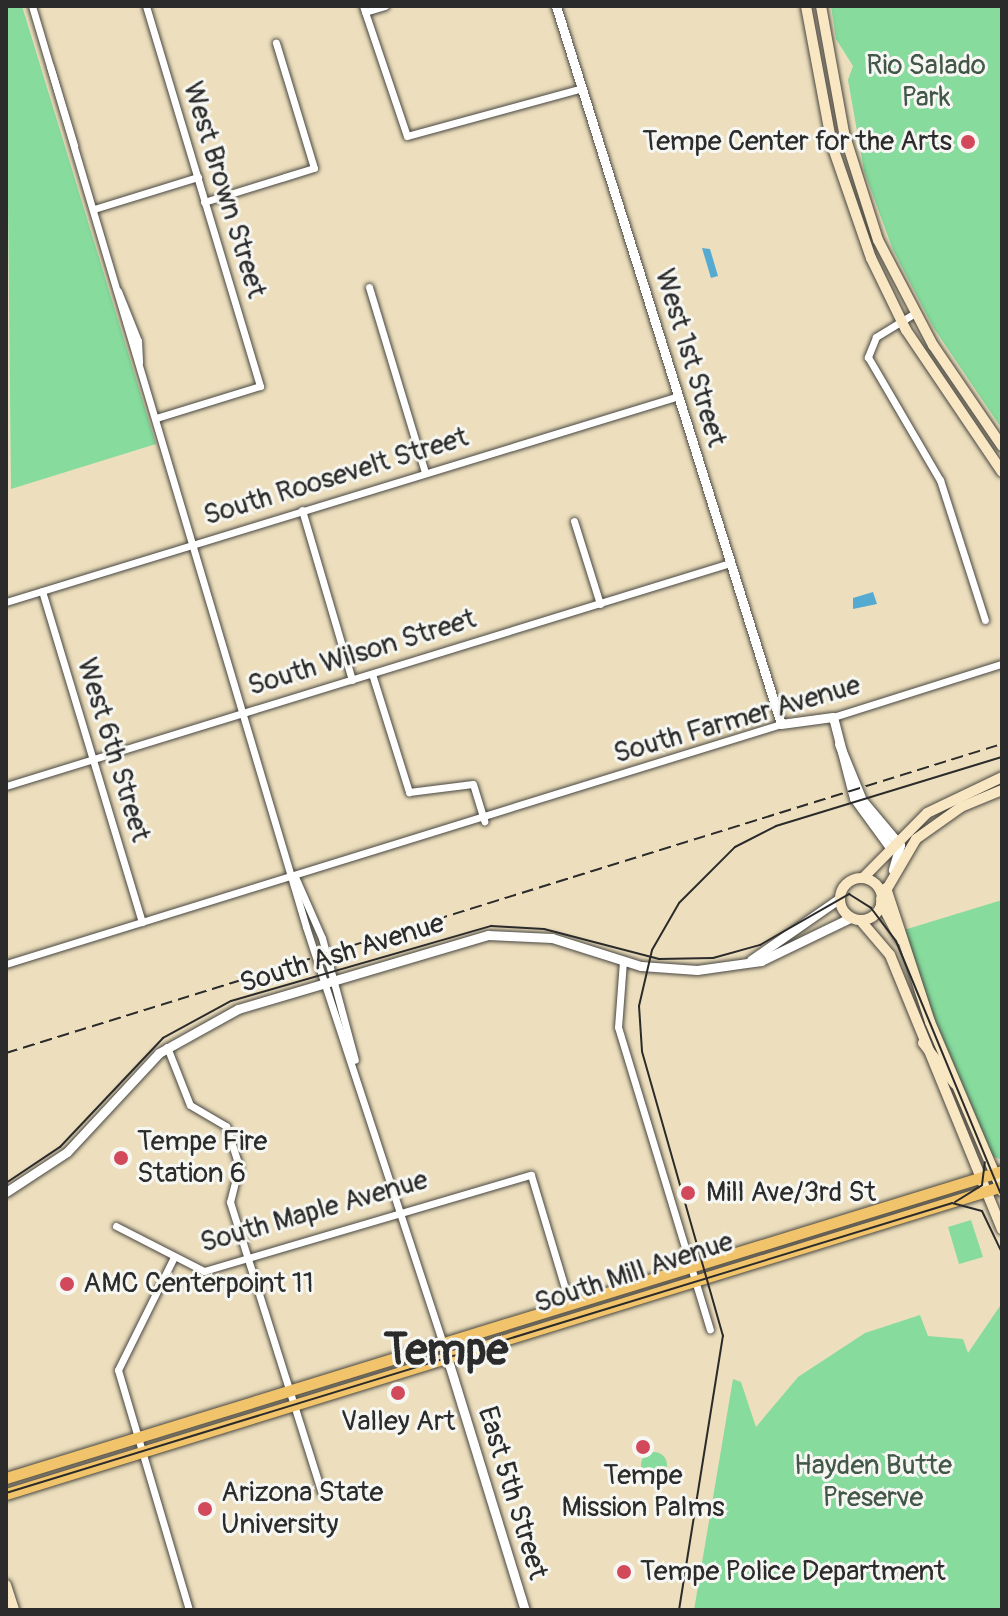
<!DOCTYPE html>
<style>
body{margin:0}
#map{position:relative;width:1008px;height:1616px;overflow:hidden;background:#eddfbd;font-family:Pangolin,sans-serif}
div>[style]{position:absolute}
.green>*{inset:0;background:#86db9d}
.round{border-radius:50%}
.water>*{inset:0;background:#55aad1}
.roads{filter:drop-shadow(0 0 2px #484641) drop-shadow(0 0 2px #484641)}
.minor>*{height:7px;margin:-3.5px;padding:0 3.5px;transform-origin:3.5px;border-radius:3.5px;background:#fff}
.tertiary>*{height:9px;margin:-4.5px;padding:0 4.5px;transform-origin:4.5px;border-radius:4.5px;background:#fff}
.secondary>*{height:10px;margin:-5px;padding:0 5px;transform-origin:5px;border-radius:5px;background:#f9e7c3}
.secondary>.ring{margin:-5px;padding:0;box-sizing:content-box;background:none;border:10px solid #f9e7c3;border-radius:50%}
.primary>*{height:11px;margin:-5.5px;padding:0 5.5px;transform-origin:5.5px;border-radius:5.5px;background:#f1c36a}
.tram>*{height:2px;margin:-1px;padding:0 1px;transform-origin:1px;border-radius:1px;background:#2b2b2b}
.rail>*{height:2px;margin-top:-1px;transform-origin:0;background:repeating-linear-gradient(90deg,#2b2b2b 0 12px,transparent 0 18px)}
.dots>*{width:22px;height:22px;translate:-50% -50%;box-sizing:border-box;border:4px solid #f6f6f2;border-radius:50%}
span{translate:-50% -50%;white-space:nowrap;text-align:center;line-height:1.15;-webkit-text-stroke:6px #f6f6f2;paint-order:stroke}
.park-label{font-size:28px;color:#425748}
.poi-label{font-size:28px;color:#2b2b2b}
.right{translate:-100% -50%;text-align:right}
.left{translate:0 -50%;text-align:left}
.street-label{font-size:28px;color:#2b2b2b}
.town-label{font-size:44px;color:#2b2b2b;font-weight:700}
.frame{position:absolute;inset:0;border:8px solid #2b2b2b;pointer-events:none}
</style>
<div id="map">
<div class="green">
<i style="clip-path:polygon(6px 6px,22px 6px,156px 444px,11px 489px)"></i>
<i style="clip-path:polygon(831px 6px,1002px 6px,1002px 429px,933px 327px,893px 250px,864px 171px,848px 80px,853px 66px,836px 39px)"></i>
<i style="clip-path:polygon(1002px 900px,1002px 1160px,992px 1156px,934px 1024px,904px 930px)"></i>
<i style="clip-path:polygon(971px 1220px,983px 1257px,959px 1264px,948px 1227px)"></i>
<i style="clip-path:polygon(1000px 1306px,1002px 1610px,694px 1610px,733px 1379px,741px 1382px,756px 1427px,798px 1377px,865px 1333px,920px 1315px,928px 1336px,963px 1339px,968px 1353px)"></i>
<i class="round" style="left:641px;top:1452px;width:26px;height:26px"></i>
</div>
<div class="water">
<i style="clip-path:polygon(702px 248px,710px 249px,718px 276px,711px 278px)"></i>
<i style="clip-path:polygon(873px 592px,877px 604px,853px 609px,853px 598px)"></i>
</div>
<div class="roads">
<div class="minor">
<i style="left:32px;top:6px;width:961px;rotate:73.43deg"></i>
<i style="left:306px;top:927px;width:439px;rotate:71.8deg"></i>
<i style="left:146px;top:6px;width:397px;rotate:73.3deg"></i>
<i style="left:260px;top:386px;width:109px;rotate:162.9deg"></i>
<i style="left:363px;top:6px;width:137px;rotate:71.3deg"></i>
<i style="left:407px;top:136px;width:181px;rotate:-15.3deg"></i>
<i style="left:365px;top:12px;width:21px;rotate:-17deg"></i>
<i style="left:50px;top:66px;width:83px;rotate:73.1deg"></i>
<i style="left:204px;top:202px;width:115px;rotate:-17.2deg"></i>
<i style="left:314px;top:168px;width:131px;rotate:-106.9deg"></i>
<i style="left:94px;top:209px;width:109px;rotate:-17.1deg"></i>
<i style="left:369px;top:287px;width:194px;rotate:73.2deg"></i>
<i style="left:118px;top:291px;width:54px;rotate:68.2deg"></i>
<i style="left:138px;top:341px;width:21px;rotate:87deg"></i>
<i style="left:915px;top:313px;width:46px;rotate:148.4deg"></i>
<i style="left:876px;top:337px;width:22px;rotate:112deg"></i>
<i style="left:868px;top:357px;width:143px;rotate:59.7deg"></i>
<i style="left:940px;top:480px;width:147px;rotate:72.2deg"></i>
<i style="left:302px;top:510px;width:177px;rotate:73.6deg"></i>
<i style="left:574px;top:521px;width:87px;rotate:72.6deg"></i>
<i style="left:42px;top:591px;width:346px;rotate:73.2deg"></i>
<i style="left:6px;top:602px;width:704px;rotate:-17.02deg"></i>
<i style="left:372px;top:674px;width:124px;rotate:72.6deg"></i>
<i style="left:409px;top:792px;width:64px;rotate:-7.1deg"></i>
<i style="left:473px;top:784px;width:39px;rotate:73deg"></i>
<i style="left:833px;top:717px;width:176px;rotate:-17.5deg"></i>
<i style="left:6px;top:786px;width:758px;rotate:-17.12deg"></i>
<i style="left:296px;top:879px;width:64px;rotate:66.2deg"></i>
<i style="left:322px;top:938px;width:126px;rotate:74.9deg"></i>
<i style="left:623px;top:961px;width:66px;rotate:94.3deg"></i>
<i style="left:618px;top:1027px;width:316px;rotate:73.1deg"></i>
<i style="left:6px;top:964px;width:811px;rotate:-17.21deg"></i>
<i style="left:167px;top:1047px;width:62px;rotate:68.4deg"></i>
<i style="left:190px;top:1105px;width:42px;rotate:30.3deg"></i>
<i style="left:226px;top:1126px;width:42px;rotate:72deg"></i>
<i style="left:239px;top:1166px;width:37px;rotate:104deg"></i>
<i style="left:230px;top:1202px;width:306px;rotate:72.5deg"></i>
<i style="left:116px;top:1226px;width:99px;rotate:27.1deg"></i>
<i style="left:204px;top:1271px;width:341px;rotate:-16.4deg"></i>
<i style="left:531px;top:1175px;width:136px;rotate:73.3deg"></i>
<i style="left:174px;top:1257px;width:126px;rotate:116.4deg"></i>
<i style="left:118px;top:1370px;width:250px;rotate:73.5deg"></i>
</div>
<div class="tertiary">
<i style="left:556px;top:6px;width:752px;rotate:72.6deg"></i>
<i style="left:781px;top:724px;width:52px;rotate:-7.7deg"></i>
<i style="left:833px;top:717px;width:84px;rotate:75.5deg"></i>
<i style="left:854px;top:798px;width:63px;rotate:54deg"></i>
<i style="left:839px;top:744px;width:61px;rotate:67.7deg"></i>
<i style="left:862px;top:800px;width:59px;rotate:49.8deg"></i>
<i style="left:900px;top:845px;width:26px;rotate:106deg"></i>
<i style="left:751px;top:960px;width:108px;rotate:-34.9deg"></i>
<i style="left:6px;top:1192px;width:73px;rotate:-33.3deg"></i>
<i style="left:67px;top:1152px;width:135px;rotate:-47.1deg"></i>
<i style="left:159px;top:1053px;width:90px;rotate:-29.1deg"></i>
<i style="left:238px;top:1009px;width:261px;rotate:-16.5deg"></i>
<i style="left:488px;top:935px;width:64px;rotate:2.7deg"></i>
<i style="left:552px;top:938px;width:93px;rotate:17.5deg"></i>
<i style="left:641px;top:966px;width:56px;rotate:4.1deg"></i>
<i style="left:697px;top:970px;width:65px;rotate:-8deg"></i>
<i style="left:761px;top:961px;width:99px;rotate:-25.8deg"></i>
<i style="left:443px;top:1344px;width:278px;rotate:72.9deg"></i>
</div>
<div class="secondary">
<i style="left:806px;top:6px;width:141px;rotate:79.4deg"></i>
<i style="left:832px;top:145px;width:120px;rotate:71deg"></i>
<i style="left:871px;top:258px;width:80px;rotate:64.1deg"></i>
<i style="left:906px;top:330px;width:171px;rotate:55.9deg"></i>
<i style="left:821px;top:6px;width:129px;rotate:79.7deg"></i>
<i style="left:844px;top:133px;width:112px;rotate:72.4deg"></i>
<i style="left:878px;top:240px;width:119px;rotate:62.4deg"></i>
<i style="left:933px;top:345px;width:122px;rotate:55.7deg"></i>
<i style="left:863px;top:878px;width:91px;rotate:-45.4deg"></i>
<i style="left:927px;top:813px;width:83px;rotate:-25.6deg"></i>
<i class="ring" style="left:840px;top:878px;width:32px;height:32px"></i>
<i style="left:886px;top:888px;width:141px;rotate:71.8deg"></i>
<i style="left:930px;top:1022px;width:184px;rotate:66.9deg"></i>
<i style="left:881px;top:899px;width:69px;rotate:-59.7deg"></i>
<i style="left:916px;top:839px;width:55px;rotate:-35.4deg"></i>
<i style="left:961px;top:807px;width:44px;rotate:-22.5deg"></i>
<i style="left:881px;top:903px;width:41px;rotate:62.2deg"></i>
<i style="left:861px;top:921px;width:45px;rotate:49.5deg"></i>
<i style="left:890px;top:955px;width:296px;rotate:67.8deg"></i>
<i style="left:923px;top:1043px;width:52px;rotate:52deg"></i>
<i style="left:6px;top:1585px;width:26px;rotate:72deg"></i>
</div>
<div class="primary">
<i style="left:6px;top:1478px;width:1042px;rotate:-17.13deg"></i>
<i style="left:6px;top:1494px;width:1043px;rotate:-17.18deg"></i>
</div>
</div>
<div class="tram">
<i style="left:6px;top:1183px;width:65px;rotate:-33.7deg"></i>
<i style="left:60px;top:1147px;width:150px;rotate:-46.6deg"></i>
<i style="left:163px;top:1038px;width:77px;rotate:-28.6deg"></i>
<i style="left:231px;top:1001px;width:271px;rotate:-16.1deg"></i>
<i style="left:491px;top:926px;width:53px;rotate:3.2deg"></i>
<i style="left:544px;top:929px;width:119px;rotate:14.6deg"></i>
<i style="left:659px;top:959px;width:54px;rotate:-1.1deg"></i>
<i style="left:713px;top:958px;width:49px;rotate:-15.5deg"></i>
<i style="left:760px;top:945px;width:103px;rotate:-29.8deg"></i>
<i style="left:849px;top:894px;width:26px;rotate:32deg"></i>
<i style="left:871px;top:908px;width:41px;rotate:52.9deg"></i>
<i style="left:896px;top:941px;width:277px;rotate:67.5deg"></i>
<i style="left:955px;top:1202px;width:32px;rotate:-32deg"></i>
<i style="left:982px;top:1185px;width:23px;rotate:-83deg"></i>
<i style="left:6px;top:1493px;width:989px;rotate:-17.04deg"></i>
<i style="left:952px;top:1203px;width:31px;rotate:15deg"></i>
<i style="left:982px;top:1211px;width:47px;rotate:64.5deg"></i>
<i style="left:679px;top:1610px;width:278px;rotate:-80.9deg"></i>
<i style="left:723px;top:1336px;width:296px;rotate:-105.9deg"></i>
<i style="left:642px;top:1051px;width:45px;rotate:-93.8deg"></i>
<i style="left:639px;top:1006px;width:57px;rotate:-76.9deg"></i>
<i style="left:652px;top:950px;width:54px;rotate:-60.1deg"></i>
<i style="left:679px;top:903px;width:79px;rotate:-45deg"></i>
<i style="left:735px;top:847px;width:46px;rotate:-27.1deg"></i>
<i style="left:776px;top:826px;width:236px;rotate:-17deg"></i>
</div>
<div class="rail">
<i style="left:6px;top:1053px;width:1043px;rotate:-17.24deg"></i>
</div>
<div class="dots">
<i style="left:968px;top:142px;background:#d1495b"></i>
<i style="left:121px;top:1158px;background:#d1495b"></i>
<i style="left:688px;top:1193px;background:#d1495b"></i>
<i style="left:67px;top:1284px;background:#d1495b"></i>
<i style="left:398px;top:1393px;background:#d1495b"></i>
<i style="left:643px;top:1447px;background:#d1495b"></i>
<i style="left:205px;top:1509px;background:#d1495b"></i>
<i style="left:624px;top:1572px;background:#d1495b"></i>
</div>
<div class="park-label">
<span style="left:926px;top:82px">Rio Salado<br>Park</span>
<span style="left:873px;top:1482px">Hayden Butte<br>Preserve</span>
</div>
<div class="poi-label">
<span class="right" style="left:952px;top:142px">Tempe Center for the Arts</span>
<span class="left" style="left:137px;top:1158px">Tempe Fire<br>Station 6</span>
<span class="left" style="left:706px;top:1193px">Mill Ave/3rd St</span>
<span class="left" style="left:83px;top:1284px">AMC Centerpoint 11</span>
<span style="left:398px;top:1422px">Valley Art</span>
<span style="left:643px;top:1492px">Tempe<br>Mission Palms</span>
<span class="left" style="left:221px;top:1509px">Arizona State<br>University</span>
<span class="left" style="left:640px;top:1572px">Tempe Police Department</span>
</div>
<div class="street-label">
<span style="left:224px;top:190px;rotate:73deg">West Brown Street</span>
<span style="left:690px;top:358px;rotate:73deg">West 1st Street</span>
<span style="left:336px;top:477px;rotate:-17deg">South Roosevelt Street</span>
<span style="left:362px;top:653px;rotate:-17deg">South Wilson Street</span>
<span style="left:737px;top:720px;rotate:-16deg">South Farmer Avenue</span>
<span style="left:113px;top:750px;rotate:73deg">West 6th Street</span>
<span style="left:342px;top:954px;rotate:-17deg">South Ash Avenue</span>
<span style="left:314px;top:1212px;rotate:-16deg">South Maple Avenue</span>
<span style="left:634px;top:1273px;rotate:-18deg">South Mill Avenue</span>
<span style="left:512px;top:1493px;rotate:73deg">East 5th Street</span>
</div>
<div class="town-label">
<span style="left:446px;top:1351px">Tempe</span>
</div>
<div class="frame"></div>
</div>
